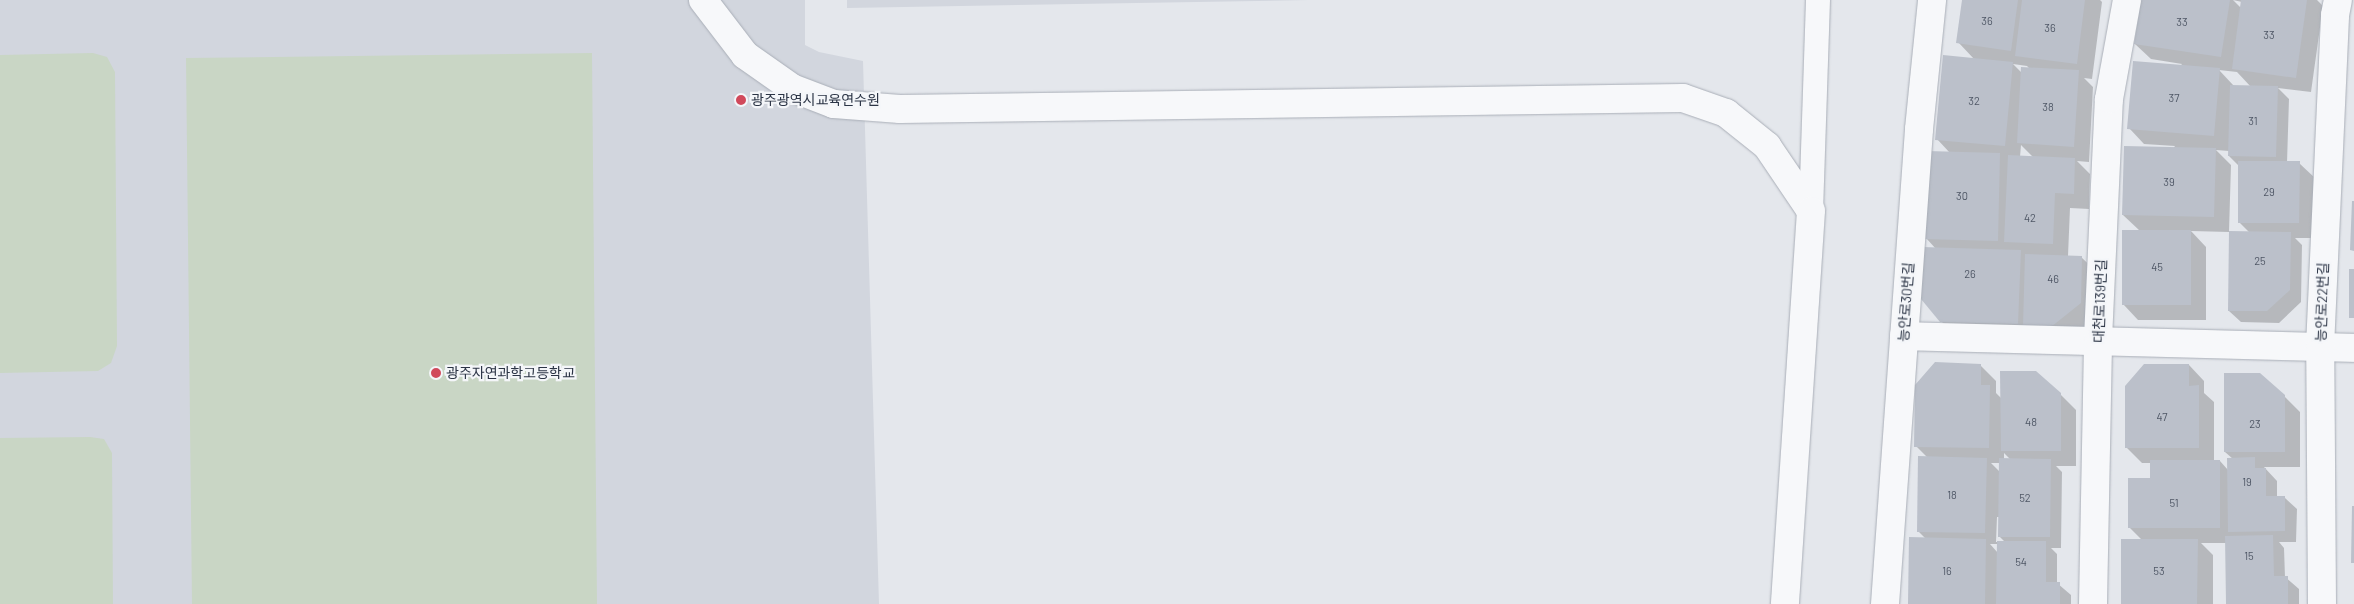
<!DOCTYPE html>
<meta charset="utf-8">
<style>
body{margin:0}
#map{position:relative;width:2354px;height:604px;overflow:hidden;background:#e4e7ec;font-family:Barlow,"Noto Sans KR",sans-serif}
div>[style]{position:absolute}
.built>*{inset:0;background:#d2d6de}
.green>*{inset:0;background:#c9d6c5}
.shadow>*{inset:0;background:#0003}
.building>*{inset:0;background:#bbc0ca}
.roads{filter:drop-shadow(0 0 1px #a9aeb7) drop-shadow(0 0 1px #a9aeb7)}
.lane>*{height:24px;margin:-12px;padding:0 12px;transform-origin:12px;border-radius:12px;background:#f7f8fa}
.street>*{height:28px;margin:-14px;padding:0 14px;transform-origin:14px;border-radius:14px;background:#f7f8fa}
.dots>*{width:14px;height:14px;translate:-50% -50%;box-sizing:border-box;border:2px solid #f4f6f9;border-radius:50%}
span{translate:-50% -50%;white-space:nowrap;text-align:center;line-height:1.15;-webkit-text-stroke:4.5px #f4f6f9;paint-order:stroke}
.number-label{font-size:11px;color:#4f5766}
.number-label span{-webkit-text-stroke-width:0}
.poi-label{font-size:14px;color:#2b3445}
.left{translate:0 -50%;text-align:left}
.street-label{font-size:14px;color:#2b3445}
</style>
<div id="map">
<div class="built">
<i style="clip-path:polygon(0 0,805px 0,805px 45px,819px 52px,863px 61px,879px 604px,0 604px)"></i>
<i style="clip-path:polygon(847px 0,1309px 0,847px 8px)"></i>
</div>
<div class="green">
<i style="clip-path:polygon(93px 53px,107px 57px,115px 72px,117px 346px,111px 363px,98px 371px,0 373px,0 55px)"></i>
<i style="clip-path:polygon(592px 53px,597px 604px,192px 604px,186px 58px)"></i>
<i style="clip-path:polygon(90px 437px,104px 439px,112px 453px,113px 604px,0 604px,0 438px)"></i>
</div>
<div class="shadow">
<i style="clip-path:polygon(evenodd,1964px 0,2100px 0,2102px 2px,2092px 79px,2084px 78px,2093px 87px,2089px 162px,2077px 161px,2090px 174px,2089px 209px,2070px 208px,2068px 256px,2081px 257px,2097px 272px,2096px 319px,2067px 342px,1957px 337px,1941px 321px,1936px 249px,1926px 238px,1950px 153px,1937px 139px,1974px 59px,1958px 42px,1964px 0,2013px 64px,2027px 66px,2030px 69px,2022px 73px,2013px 64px,1964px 0,2021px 145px,2033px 157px,2020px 157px,2021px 145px)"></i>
<i style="clip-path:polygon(evenodd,2142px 0,2317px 0,2323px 6px,2311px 92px,2278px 88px,2289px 99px,2287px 163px,2299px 163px,2315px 178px,2314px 238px,2295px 238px,2302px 245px,2301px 302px,2279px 323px,2241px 322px,2229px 311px,2250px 233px,2239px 222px,2239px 166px,2229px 156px,2229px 151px,2216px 150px,2231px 165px,2229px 232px,2191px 231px,2206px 247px,2206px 320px,2138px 320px,2123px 304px,2140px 231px,2123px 215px,2175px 146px,2144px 144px,2129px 128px,2182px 64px,2151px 59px,2135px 44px,2142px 0,2233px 0,2242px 2px,2241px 8px,2233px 0,2142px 0,2219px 70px,2237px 72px,2251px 87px,2234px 86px,2219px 70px)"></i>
<i style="clip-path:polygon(evenodd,1980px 365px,1996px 381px,1996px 393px,2002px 399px,2060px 394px,2076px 410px,2076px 466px,2056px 466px,2062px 472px,2061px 548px,2051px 548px,2057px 554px,2057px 583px,2071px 595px,2071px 604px,1909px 604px,1926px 539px,1918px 531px,1927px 457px,1916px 446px,1980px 365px,2004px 453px,2011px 460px,2004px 460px,2004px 453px,1980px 365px,1991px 463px,2000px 463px,2000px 472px,1991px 463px,1980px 365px,1997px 517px,1999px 517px,1999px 536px,2005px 542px,1996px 542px,1997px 517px,1980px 365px,1990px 544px,1999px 544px,1998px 553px,1990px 544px)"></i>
<i style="clip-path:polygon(2189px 365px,2204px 381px,2204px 393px,2214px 402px,2214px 461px,2220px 461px,2228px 470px,2233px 459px,2225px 452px,2284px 396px,2300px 412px,2300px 467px,2264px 467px,2277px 481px,2277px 498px,2285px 498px,2297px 509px,2296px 542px,2279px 542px,2284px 548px,2285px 577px,2299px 589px,2299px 604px,2227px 604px,2226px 543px,2201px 543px,2213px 555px,2213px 604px,2122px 604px,2142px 540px,2129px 527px,2151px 479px,2152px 463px,2142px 463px,2126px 447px)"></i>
</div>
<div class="building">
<i style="clip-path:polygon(1962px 0,2018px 0,2011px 51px,1956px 43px)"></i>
<i style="clip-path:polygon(2022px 0,2085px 0,2077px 64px,2015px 56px)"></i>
<i style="clip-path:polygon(2141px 0,2230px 0,2221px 57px,2134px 44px)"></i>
<i style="clip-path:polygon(2241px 0,2307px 0,2296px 78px,2232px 69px)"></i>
<i style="clip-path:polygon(1943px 55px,2013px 62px,2005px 146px,1935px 140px)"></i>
<i style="clip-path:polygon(2133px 61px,2220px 68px,2214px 136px,2127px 129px)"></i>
<i style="clip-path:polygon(2021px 67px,2079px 70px,2074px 147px,2017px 143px)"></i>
<i style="clip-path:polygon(2230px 85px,2278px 86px,2276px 157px,2228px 156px)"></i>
<i style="clip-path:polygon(2124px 146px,2216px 148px,2214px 217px,2122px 215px)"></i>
<i style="clip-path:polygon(1927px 151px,2000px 153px,1998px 241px,1924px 239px)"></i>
<i style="clip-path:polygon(2008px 155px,2075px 158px,2074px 194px,2055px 193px,2053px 244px,2004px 242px)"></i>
<i style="clip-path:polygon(2238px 161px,2300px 161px,2299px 223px,2238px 223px)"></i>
<i style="clip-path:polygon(2352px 201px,2354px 201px,2354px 251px,2350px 250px)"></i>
<i style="clip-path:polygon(2122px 230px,2191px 230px,2191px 305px,2122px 305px)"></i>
<i style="clip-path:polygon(2229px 231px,2291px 232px,2290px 290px,2267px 311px,2228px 311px)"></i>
<i style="clip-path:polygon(1922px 247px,2021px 250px,2018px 324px,1940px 322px,1921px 299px)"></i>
<i style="clip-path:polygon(2025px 254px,2082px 256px,2081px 303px,2051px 327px,2023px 326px)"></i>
<i style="clip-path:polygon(2349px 269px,2354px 269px,2354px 318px,2349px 318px)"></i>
<i style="clip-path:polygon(1935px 362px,1981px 364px,1981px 385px,1990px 385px,1989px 448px,1914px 447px,1915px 385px)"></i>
<i style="clip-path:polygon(2144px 364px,2189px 364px,2189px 386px,2199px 385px,2199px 448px,2125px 448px,2125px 386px)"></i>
<i style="clip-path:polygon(2000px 371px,2036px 371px,2061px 393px,2061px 451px,2001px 451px)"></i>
<i style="clip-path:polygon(2224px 373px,2260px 373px,2285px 395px,2285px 452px,2224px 452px)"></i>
<i style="clip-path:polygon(1918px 456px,1987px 458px,1985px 533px,1917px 532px)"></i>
<i style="clip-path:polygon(2255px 457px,2255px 468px,2266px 468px,2266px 496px,2285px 496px,2285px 531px,2228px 532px,2227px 458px)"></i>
<i style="clip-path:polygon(1999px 458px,2051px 459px,2050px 537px,1998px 537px)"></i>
<i style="clip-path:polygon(2150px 460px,2220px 460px,2220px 528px,2128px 528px,2128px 478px,2150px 478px)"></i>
<i style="clip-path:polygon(2352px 506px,2354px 506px,2354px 563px,2351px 563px)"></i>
<i style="clip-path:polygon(2273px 535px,2274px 576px,2288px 576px,2288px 604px,2226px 604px,2225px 536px)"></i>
<i style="clip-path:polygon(1909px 537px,1986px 539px,1985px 604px,1908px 604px)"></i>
<i style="clip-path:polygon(2121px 539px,2198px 539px,2197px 604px,2121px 604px)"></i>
<i style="clip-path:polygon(1997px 541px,2046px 541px,2046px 582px,2060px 582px,2060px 604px,1996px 604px)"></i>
</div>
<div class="roads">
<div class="lane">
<i style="left:1811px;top:211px;width:211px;rotate:-88.1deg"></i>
</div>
<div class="street">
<i style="left:703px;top:0;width:69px;rotate:52.6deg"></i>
<i style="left:745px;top:55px;width:57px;rotate:35.1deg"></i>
<i style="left:792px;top:88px;width:45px;rotate:20.9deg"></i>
<i style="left:834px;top:104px;width:66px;rotate:4.3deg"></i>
<i style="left:900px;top:109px;width:783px;rotate:-0.8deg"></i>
<i style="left:1683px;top:98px;width:46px;rotate:19.2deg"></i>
<i style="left:1726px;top:113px;width:53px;rotate:38.8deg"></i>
<i style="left:1767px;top:146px;width:78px;rotate:55.9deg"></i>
<i style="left:1811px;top:211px;width:394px;rotate:93.8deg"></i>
<i style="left:1904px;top:336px;width:450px;rotate:1.5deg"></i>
<i style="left:1885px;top:604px;width:476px;rotate:-85.9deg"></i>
<i style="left:1919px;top:129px;width:130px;rotate:-84.2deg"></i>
<i style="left:2093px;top:604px;width:265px;rotate:-88.9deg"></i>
<i style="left:2098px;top:339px;width:240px;rotate:-87.4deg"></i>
<i style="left:2109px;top:99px;width:101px;rotate:-79.7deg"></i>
<i style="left:2322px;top:604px;width:257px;rotate:-90.4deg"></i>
<i style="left:2320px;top:347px;width:332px;rotate:-87.4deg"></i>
<i style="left:2335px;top:15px;width:15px;rotate:-79deg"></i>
</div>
</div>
<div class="dots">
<i style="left:741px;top:100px;background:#d1495b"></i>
<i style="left:436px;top:373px;background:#d1495b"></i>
</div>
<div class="number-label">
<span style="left:1987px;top:21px">36</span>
<span style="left:2182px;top:22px">33</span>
<span style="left:2050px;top:28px">36</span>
<span style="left:2269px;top:35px">33</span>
<span style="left:2174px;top:98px">37</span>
<span style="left:1974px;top:101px">32</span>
<span style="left:2048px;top:107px">38</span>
<span style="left:2253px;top:121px">31</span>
<span style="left:2169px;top:182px">39</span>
<span style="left:2269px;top:192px">29</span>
<span style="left:1962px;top:196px">30</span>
<span style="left:2030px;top:218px">42</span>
<span style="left:2260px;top:261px">25</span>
<span style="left:2157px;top:267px">45</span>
<span style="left:1970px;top:274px">26</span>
<span style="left:2053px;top:279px">46</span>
<span style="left:2162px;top:417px">47</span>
<span style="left:2031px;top:422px">48</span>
<span style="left:2255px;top:424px">23</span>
<span style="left:2247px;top:482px">19</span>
<span style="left:1952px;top:495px">18</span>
<span style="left:2025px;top:498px">52</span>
<span style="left:2174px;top:503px">51</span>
<span style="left:2249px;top:556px">15</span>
<span style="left:2021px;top:562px">54</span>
<span style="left:1947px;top:571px">16</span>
<span style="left:2159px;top:571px">53</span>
</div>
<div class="poi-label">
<span class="left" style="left:751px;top:100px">광주광역시교육연수원</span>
<span class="left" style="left:446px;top:373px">광주자연과학고등학교</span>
</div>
<div class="street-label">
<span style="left:2100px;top:301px;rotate:-88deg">대천로139번길</span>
<span style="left:1906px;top:302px;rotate:-86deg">능안로30번길</span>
<span style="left:2322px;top:302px;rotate:-88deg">능안로22번길</span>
</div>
</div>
